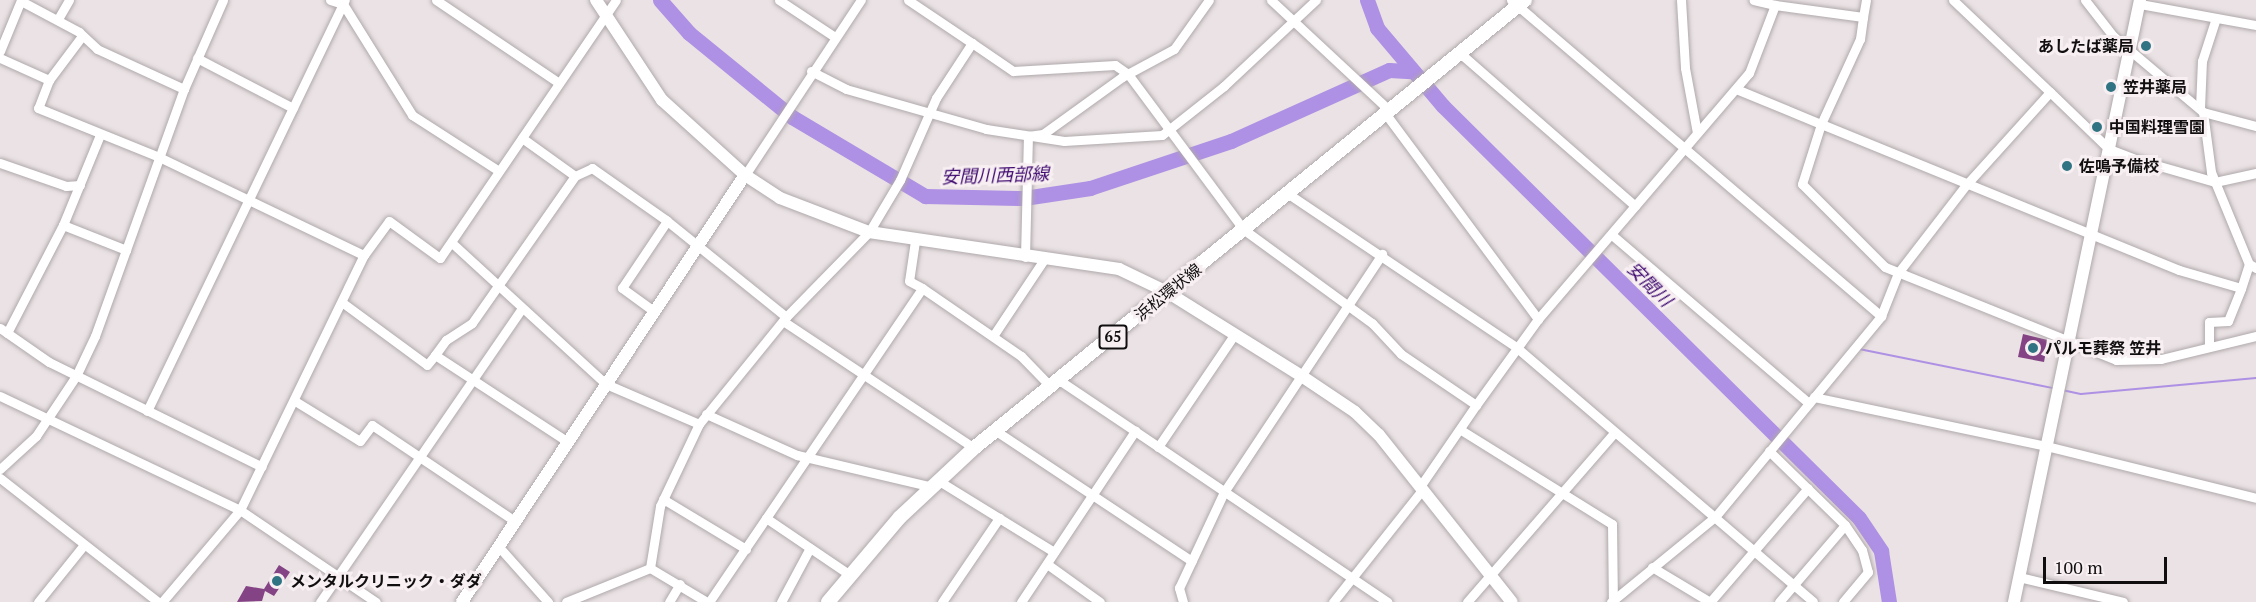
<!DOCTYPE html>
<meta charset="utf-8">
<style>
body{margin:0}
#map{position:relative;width:2256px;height:602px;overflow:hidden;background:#eae2e4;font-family:"PT Serif","Noto Sans JP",serif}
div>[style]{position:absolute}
.stream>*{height:2px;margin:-1px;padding:0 1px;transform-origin:1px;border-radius:1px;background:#ae90e4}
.river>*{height:15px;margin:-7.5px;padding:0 7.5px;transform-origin:7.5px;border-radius:7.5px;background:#ae90e4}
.building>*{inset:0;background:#844384}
.roads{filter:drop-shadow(0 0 2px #b0a9ab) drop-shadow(0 0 2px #b0a9ab)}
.street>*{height:9px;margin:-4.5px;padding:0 4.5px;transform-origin:4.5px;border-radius:4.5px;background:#fff}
.secondary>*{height:12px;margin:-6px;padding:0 6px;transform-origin:6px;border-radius:6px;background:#fff}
.primary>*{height:14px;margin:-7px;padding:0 7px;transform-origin:7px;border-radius:7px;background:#fff}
.dots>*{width:16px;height:16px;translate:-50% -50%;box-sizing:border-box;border:3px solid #f7eff1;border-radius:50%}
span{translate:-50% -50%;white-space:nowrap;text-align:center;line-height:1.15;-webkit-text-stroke:6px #f7eff1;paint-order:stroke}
.shield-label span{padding:2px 4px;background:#f7eff1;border:2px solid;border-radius:4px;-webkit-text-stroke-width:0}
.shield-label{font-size:15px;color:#110e0f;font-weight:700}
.poi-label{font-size:16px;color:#110e0f;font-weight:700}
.right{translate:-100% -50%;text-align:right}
.left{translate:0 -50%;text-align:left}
.street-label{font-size:16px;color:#110e0f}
.water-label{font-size:18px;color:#3e0970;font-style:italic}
.scale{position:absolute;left:2043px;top:557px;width:124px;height:27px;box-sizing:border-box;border:3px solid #110e0f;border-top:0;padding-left:8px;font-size:18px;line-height:21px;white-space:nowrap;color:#110e0f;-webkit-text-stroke:4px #f7eff1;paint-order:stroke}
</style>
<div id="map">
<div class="stream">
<i style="left:1859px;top:349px;width:198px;rotate:11.4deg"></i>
<i style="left:2062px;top:390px;width:19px;rotate:12deg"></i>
<i style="left:2081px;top:394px;width:176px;rotate:-5.2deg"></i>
</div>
<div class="river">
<i style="left:660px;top:0;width:44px;rotate:48.7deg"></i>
<i style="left:689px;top:33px;width:133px;rotate:39.2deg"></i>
<i style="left:792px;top:117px;width:155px;rotate:30.7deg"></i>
<i style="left:925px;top:196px;width:99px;rotate:1.2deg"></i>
<i style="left:1024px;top:198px;width:67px;rotate:-8.6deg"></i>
<i style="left:1090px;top:188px;width:149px;rotate:-18.4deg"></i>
<i style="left:1231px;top:141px;width:173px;rotate:-24.2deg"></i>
<i style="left:1389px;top:70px;width:22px;rotate:3deg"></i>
<i style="left:1367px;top:0;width:30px;rotate:70deg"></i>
<i style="left:1377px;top:28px;width:102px;rotate:49.8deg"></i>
<i style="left:1443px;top:106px;width:585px;rotate:44.72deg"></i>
<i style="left:1859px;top:518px;width:40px;rotate:56deg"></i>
<i style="left:1881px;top:551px;width:52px;rotate:81.1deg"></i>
</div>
<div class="building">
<i style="clip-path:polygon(2023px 334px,2048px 340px,2044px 362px,2018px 357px)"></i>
<i style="clip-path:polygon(279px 565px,290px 572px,274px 596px,265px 591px,262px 601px,237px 602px,246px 586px,264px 589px)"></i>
</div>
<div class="roads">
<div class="street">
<i style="left:330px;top:0;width:14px;rotate:17deg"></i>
<i style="left:343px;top:4px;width:131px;rotate:58.1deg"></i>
<i style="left:412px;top:115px;width:103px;rotate:32.8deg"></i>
<i style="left:436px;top:0;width:148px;rotate:34deg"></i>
<i style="left:779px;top:0;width:67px;rotate:33.5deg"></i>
<i style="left:908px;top:0;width:77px;rotate:33.9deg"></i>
<i style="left:1271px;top:0;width:161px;rotate:43deg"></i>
<i style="left:1511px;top:0;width:487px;rotate:40.5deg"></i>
<i style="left:1881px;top:316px;width:46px;rotate:-68.4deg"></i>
<i style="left:1898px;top:273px;width:111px;rotate:-52.3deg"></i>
<i style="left:1966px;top:185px;width:125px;rotate:-47.9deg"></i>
<i style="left:2050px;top:92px;width:82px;rotate:44deg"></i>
<i style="left:2109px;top:149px;width:28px;rotate:21deg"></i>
<i style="left:2135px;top:159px;width:83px;rotate:16deg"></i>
<i style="left:2215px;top:182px;width:42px;rotate:-12.4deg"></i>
<i style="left:1681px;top:0;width:68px;rotate:86.6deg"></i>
<i style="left:1685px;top:68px;width:66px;rotate:79.5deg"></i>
<i style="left:1953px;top:0;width:134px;rotate:43.5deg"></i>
<i style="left:2085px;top:0;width:46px;rotate:52.1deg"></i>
<i style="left:2113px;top:36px;width:118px;rotate:40.2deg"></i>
<i style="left:2203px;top:112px;width:55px;rotate:14.8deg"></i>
<i style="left:21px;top:1px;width:66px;rotate:28.1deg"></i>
<i style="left:79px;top:32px;width:25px;rotate:43deg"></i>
<i style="left:97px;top:49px;width:96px;rotate:24.7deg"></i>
<i style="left:2140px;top:4px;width:118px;rotate:10.3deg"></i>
<i style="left:1775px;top:5px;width:89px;rotate:7.8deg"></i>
<i style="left:1863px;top:17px;width:17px;rotate:-80deg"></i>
<i style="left:58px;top:19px;width:22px;rotate:-60deg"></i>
<i style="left:0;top:51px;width:55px;rotate:-67.6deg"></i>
<i style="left:1461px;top:54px;width:231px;rotate:41.1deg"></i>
<i style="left:0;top:58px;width:54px;rotate:24.2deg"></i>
<i style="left:49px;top:80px;width:30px;rotate:111deg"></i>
<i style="left:38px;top:108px;width:131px;rotate:22deg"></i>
<i style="left:159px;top:157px;width:227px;rotate:25.6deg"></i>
<i style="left:364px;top:255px;width:42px;rotate:-53.7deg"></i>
<i style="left:389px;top:221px;width:63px;rotate:36deg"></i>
<i style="left:440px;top:258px;width:312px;rotate:-55.7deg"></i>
<i style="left:197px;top:58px;width:108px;rotate:27.5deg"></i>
<i style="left:811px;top:71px;width:39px;rotate:27deg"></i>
<i style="left:846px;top:89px;width:146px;rotate:15.9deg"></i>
<i style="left:986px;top:129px;width:79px;rotate:8.7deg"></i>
<i style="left:1064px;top:141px;width:98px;rotate:-3.5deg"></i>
<i style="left:1162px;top:135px;width:79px;rotate:-38.3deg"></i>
<i style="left:1224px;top:86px;width:126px;rotate:-43.1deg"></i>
<i style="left:49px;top:80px;width:55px;rotate:-53.1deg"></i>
<i style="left:1736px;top:89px;width:92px;rotate:22.4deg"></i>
<i style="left:1821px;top:124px;width:94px;rotate:-65.4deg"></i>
<i style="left:1860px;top:39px;width:22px;rotate:-82deg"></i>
<i style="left:2200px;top:108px;width:47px;rotate:-87.6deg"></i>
<i style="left:2202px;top:61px;width:45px;rotate:-72deg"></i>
<i style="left:2203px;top:112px;width:61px;rotate:82.4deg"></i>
<i style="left:2211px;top:172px;width:100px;rotate:67.6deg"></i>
<i style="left:1385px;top:113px;width:257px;rotate:53.4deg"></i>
<i style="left:522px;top:138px;width:65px;rotate:35.6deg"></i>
<i style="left:575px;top:176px;width:19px;rotate:-25deg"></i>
<i style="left:592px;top:168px;width:90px;rotate:35.1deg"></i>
<i style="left:666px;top:220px;width:154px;rotate:38.9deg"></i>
<i style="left:0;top:163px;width:70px;rotate:19.2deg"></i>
<i style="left:66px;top:186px;width:14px;rotate:-4deg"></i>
<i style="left:745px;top:175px;width:210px;rotate:-56.5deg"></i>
<i style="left:1287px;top:193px;width:276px;rotate:33.9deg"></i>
<i style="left:1516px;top:347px;width:391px;rotate:40.6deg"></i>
<i style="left:63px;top:225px;width:68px;rotate:21.6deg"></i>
<i style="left:1612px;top:235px;width:259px;rotate:40.5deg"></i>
<i style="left:915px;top:241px;width:40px;rotate:98.5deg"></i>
<i style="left:909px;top:281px;width:15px;rotate:28deg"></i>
<i style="left:452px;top:243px;width:209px;rotate:42.5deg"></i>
<i style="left:606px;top:384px;width:101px;rotate:23.3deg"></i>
<i style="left:1025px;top:257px;width:121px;rotate:-88.6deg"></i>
<i style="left:1028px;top:136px;width:15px;rotate:-8deg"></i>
<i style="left:1043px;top:134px;width:97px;rotate:-35.8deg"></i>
<i style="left:1122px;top:77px;width:59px;rotate:-28.3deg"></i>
<i style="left:1174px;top:49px;width:60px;rotate:-54.5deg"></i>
<i style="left:2256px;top:268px;width:8px;rotate:-150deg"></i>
<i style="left:2249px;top:264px;width:25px;rotate:108deg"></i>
<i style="left:2241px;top:288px;width:65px;rotate:-163.8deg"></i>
<i style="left:2179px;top:270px;width:387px;rotate:-157.8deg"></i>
<i style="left:1821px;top:124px;width:63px;rotate:107.6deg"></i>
<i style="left:1802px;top:184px;width:117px;rotate:45deg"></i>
<i style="left:1885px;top:267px;width:249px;rotate:21.9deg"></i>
<i style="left:2116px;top:360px;width:45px;rotate:-1.3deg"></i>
<i style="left:2161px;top:359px;width:98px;rotate:-13.6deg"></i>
<i style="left:343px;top:303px;width:104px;rotate:36.4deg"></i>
<i style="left:427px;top:365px;width:13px;rotate:-51deg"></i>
<i style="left:435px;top:355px;width:159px;rotate:33.2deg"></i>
<i style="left:655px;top:312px;width:41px;rotate:-144deg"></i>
<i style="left:622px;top:288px;width:81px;rotate:-56.1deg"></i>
<i style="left:783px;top:321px;width:229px;rotate:33.6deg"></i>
<i style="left:0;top:328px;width:60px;rotate:34.8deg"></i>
<i style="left:49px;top:362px;width:237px;rotate:26.2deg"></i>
<i style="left:7px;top:333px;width:122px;rotate:-62.6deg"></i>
<i style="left:63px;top:225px;width:97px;rotate:-67.7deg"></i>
<i style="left:993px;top:336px;width:94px;rotate:-56.3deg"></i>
<i style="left:2209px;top:346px;width:24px;rotate:-90deg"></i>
<i style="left:2209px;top:322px;width:19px;rotate:-3deg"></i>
<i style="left:2228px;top:321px;width:35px;rotate:-68deg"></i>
<i style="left:435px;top:355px;width:19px;rotate:-54deg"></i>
<i style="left:446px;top:340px;width:31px;rotate:-33deg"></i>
<i style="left:472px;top:323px;width:179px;rotate:-55deg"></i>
<i style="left:0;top:396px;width:266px;rotate:25.4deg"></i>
<i style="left:240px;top:510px;width:164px;rotate:34.1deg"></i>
<i style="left:1814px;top:397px;width:237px;rotate:11.9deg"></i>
<i style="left:2046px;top:446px;width:216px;rotate:13.9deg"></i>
<i style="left:295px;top:401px;width:76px;rotate:31.6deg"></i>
<i style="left:360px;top:441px;width:20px;rotate:-53deg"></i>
<i style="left:372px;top:425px;width:172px;rotate:33.9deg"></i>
<i style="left:1476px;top:405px;width:106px;rotate:-54.2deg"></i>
<i style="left:1538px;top:319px;width:324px;rotate:-49.4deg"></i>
<i style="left:1749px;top:73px;width:73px;rotate:-69.1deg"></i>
<i style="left:1775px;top:5px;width:22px;rotate:-167deg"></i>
<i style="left:147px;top:411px;width:456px;rotate:-64.3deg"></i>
<i style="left:706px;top:414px;width:100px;rotate:24.3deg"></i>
<i style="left:797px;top:455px;width:139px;rotate:13.3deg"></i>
<i style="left:1461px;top:430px;width:178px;rotate:31.9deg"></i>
<i style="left:1612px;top:524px;width:77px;rotate:89.3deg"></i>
<i style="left:996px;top:431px;width:235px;rotate:33.6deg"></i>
<i style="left:1135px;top:431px;width:305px;rotate:34.1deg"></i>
<i style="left:1158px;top:447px;width:135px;rotate:-55.8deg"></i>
<i style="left:1769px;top:451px;width:106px;rotate:44.2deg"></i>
<i style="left:1845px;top:525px;width:30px;rotate:56deg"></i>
<i style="left:1862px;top:550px;width:23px;rotate:75deg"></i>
<i style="left:1868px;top:572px;width:39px;rotate:130deg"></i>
<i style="left:0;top:469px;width:49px;rotate:-42.5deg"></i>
<i style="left:36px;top:436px;width:72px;rotate:-56.3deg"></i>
<i style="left:76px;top:376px;width:44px;rotate:-64.6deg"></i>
<i style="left:95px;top:336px;width:263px;rotate:-70.2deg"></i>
<i style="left:184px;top:89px;width:97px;rotate:-66.3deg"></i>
<i style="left:0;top:478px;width:201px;rotate:38.1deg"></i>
<i style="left:939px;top:481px;width:135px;rotate:31.7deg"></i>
<i style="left:663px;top:499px;width:97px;rotate:31.1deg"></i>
<i style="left:766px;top:518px;width:102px;rotate:34.2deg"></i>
<i style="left:499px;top:547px;width:74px;rotate:48.3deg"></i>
<i style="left:1047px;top:564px;width:65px;rotate:35.6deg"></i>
<i style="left:1652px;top:567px;width:68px;rotate:31.1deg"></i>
<i style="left:1710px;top:602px;width:150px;rotate:-49.3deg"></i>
<i style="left:650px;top:568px;width:66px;rotate:30.8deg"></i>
<i style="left:2019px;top:577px;width:107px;rotate:13.5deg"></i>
<i style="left:38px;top:602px;width:72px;rotate:-51.2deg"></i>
<i style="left:162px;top:602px;width:121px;rotate:-49.7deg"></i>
<i style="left:240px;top:510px;width:284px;rotate:-64.1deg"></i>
<i style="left:320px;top:602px;width:355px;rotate:-55.5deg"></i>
<i style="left:566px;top:602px;width:91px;rotate:-22deg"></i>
<i style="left:650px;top:568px;width:63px;rotate:-80.8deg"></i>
<i style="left:660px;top:506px;width:91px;rotate:-64.6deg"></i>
<i style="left:699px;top:424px;width:138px;rotate:-50.9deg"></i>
<i style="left:786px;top:317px;width:119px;rotate:-45.7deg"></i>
<i style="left:869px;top:232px;width:61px;rotate:-59.2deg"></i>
<i style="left:900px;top:180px;width:90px;rotate:-66.3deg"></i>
<i style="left:936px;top:98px;width:66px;rotate:-56.8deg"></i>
<i style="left:972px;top:43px;width:50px;rotate:34.3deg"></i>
<i style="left:1013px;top:71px;width:102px;rotate:-3.4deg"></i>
<i style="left:1115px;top:65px;width:16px;rotate:35deg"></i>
<i style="left:1128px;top:74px;width:193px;rotate:53.4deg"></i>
<i style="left:1243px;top:229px;width:160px;rotate:36.1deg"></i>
<i style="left:1372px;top:323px;width:42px;rotate:46.9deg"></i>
<i style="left:1401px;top:354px;width:91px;rotate:34.2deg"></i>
<i style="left:1476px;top:405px;width:97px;rotate:124.5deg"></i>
<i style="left:669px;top:602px;width:21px;rotate:-59deg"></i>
<i style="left:709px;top:602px;width:379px;rotate:-55.8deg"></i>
<i style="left:922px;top:288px;width:120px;rotate:34.5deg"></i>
<i style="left:1021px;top:356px;width:43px;rotate:45.9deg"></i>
<i style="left:781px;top:602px;width:61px;rotate:-61.8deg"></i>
<i style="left:942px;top:602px;width:102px;rotate:-55.8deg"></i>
<i style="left:1021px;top:602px;width:206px;rotate:-56.3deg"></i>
<i style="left:1135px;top:431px;width:92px;rotate:-146.1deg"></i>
<i style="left:1183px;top:602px;width:15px;rotate:-106deg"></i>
<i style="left:1179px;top:588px;width:106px;rotate:-64.9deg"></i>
<i style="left:1224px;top:492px;width:286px;rotate:-56.4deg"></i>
<i style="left:1333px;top:602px;width:144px;rotate:-51.5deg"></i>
<i style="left:1467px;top:602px;width:225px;rotate:-49deg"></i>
<i style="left:1611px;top:602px;width:134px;rotate:-39.3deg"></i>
<i style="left:1715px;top:517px;width:261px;rotate:-50.4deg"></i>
<i style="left:1779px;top:602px;width:101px;rotate:-49.4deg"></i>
</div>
<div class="secondary">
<i style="left:596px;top:0;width:120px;rotate:56.6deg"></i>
<i style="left:662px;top:100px;width:112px;rotate:42.1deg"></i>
<i style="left:745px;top:175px;width:42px;rotate:33.3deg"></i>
<i style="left:780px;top:198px;width:95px;rotate:20.9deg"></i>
<i style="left:869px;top:232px;width:253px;rotate:8.4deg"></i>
<i style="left:1119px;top:269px;width:53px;rotate:25.6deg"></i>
<i style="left:1167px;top:292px;width:157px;rotate:32deg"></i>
<i style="left:1300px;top:375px;width:66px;rotate:33.9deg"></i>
<i style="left:1355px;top:412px;width:33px;rotate:44deg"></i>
<i style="left:1379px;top:435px;width:213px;rotate:51.5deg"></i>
<i style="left:462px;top:602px;width:512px;rotate:-56.47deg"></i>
<i style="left:2014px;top:602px;width:615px;rotate:-78.18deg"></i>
</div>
<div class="primary">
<i style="left:828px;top:602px;width:111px;rotate:-49.7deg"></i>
<i style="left:900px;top:517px;width:101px;rotate:-43deg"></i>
<i style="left:974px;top:448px;width:710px;rotate:-39.11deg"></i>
</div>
</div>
<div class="dots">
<i style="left:2146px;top:46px;background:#307484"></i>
<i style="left:2111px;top:87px;background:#307484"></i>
<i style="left:2097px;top:127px;background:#307484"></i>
<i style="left:2067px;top:166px;background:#307484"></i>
<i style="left:2033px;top:348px;background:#307484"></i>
<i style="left:277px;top:581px;background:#307484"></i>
</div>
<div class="shield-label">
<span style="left:1113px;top:337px">65</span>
</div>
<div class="poi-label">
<span class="right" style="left:2134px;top:46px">あしたば薬局</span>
<span class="left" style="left:2123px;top:87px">笠井薬局</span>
<span class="left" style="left:2109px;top:127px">中国料理雪園</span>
<span class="left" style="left:2079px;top:166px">佐鳴予備校</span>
<span class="left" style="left:2045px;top:348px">パルモ葬祭 笠井</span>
<span class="left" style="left:290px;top:581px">メンタルクリニック・ダダ</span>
</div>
<div class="street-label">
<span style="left:1168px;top:292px;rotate:-39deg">浜松環状線</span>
</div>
<div class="water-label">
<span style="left:995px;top:175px;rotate:-2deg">安間川西部線</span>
<span style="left:1650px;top:284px;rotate:45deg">安間川</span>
</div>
<div class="scale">100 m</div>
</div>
